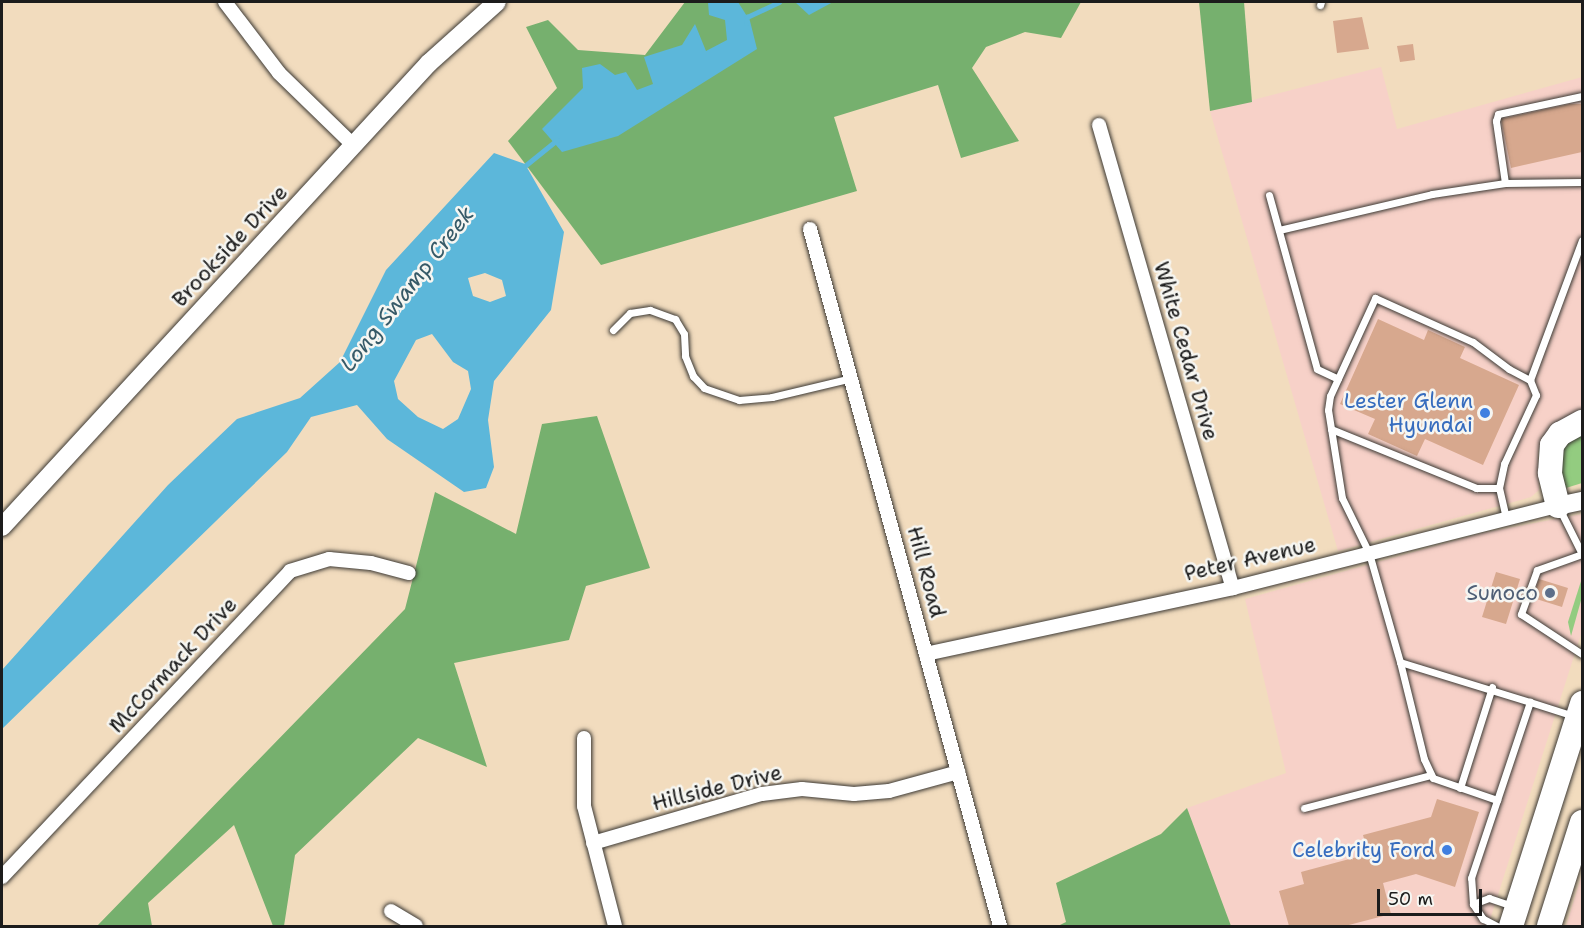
<!DOCTYPE html>
<style>
body{margin:0}
#map{position:relative;width:1584px;height:928px;overflow:hidden;background:#f2dcbe;font-family:"Shantell Sans",sans-serif}
div>[style]{position:absolute}
.built>*{inset:0;background:#f7d1c8}
.green>*{inset:0;background:#93cc80}
.forest>*{inset:0;background:#76b06e}
.water>*{inset:0;background:#5cb7da}
.stream>*{height:4.5px;margin:-2.25px;padding:0 2.25px;transform-origin:2.25px;border-radius:2.25px;background:#5cb7da}
.building>*{inset:0;background:#d7a88e}
.roads{filter:drop-shadow(0 0 2px #3c3934) drop-shadow(0 0 2px #3c3934)}
.lane>*{height:7px;margin:-3.5px;padding:0 3.5px;transform-origin:3.5px;border-radius:3.5px;background:#fff}
.street>*{height:14px;margin:-7px;padding:0 7px;transform-origin:7px;border-radius:7px;background:#fff}
.secondary>*{height:18px;margin:-9px;padding:0 9px;transform-origin:9px;border-radius:9px;background:#fff}
.highway>*{height:24px;margin:-12px;padding:0 12px;transform-origin:12px;border-radius:12px;background:#fff}
.dots>*{width:16px;height:16px;translate:-50% -50%;box-sizing:border-box;border:3px solid #f6f6f2;border-radius:50%}
span{translate:-50% -50%;white-space:nowrap;text-align:center;line-height:1.15;-webkit-text-stroke:5px #f6f6f2;paint-order:stroke}
.street-label{font-size:21px;color:#1c1c1c}
.shop-label{font-size:21px;color:#366cbe}
.right{translate:-100% -50%;text-align:right}
.service-label{font-size:21px;color:#4e5e75}
.water-label{font-size:22px;color:#365a68;font-style:italic}
.frame{position:absolute;inset:0;border:3px solid #1c1c1c;pointer-events:none}
.scale{position:absolute;left:1377px;top:889px;width:105px;height:27px;box-sizing:border-box;border:3px solid #1c1c1c;border-top:0;padding-left:8px;font-size:18px;line-height:21px;white-space:nowrap;color:#1c1c1c;-webkit-text-stroke:4px #f6f6f2;paint-order:stroke}
</style>
<div id="map">
<div class="built">
<i style="clip-path:polygon(1381px 67px,1397px 129px,1582px 77px,1582px 413px,1545px 436px,1538px 452px,1539px 490px,1531px 497px,1338px 551px,1210px 111px)"></i>
<i style="clip-path:polygon(1582px 514px,1582px 631px,1488px 926px,1231px 926px,1187px 808px,1286px 773px,1245px 599px,1482px 533px)"></i>
<i style="clip-path:polygon(1582px 874px,1582px 926px,1566px 926px)"></i>
</div>
<div class="green">
<i style="clip-path:polygon(1582px 431px,1582px 483px,1566px 488px,1555px 453px)"></i>
<i style="clip-path:polygon(1582px 578px,1582px 597px,1571px 636px,1568px 622px)"></i>
</div>
<div class="forest">
<i style="clip-path:polygon(685px 2px,1081px 2px,1061px 38px,1025px 32px,986px 47px,972px 68px,1019px 141px,961px 158px,938px 85px,834px 117px,857px 191px,601px 265px,508px 141px,557px 88px,526px 27px,548px 20px,578px 50px,645px 55px)"></i>
<i style="clip-path:polygon(1199px 2px,1244px 2px,1252px 102px,1210px 111px)"></i>
<i style="clip-path:polygon(597px 416px,650px 568px,586px 586px,569px 640px,454px 663px,487px 767px,418px 738px,295px 855px,284px 926px,273px 926px,234px 825px,148px 903px,152px 926px,97px 926px,405px 609px,435px 492px,516px 534px,542px 424px)"></i>
<i style="clip-path:polygon(1187px 808px,1231px 926px,1058px 926px,1066px 922px,1056px 883px,1161px 834px)"></i>
</div>
<div class="water">
<i style="clip-path:polygon(708px 2px,738px 2px,750px 21px,757px 49px,618px 136px,562px 152px,542px 129px,583px 88px,582px 68px,600px 64px,615px 75px,626px 72px,637px 90px,653px 84px,644px 57px,682px 45px,695px 24px,706px 51px,727px 40px,725px 20px,709px 15px)"></i>
<i style="clip-path:polygon(795px 2px,833px 2px,809px 15px)"></i>
<i style="clip-path:polygon(evenodd,494px 153px,525px 164px,564px 232px,551px 310px,494px 381px,488px 420px,494px 467px,486px 488px,464px 492px,387px 439px,357px 405px,311px 417px,287px 452px,2px 729px,2px 670px,168px 485px,237px 419px,300px 398px,340px 362px,386px 270px,494px 153px,485px 273px,502px 280px,506px 296px,490px 302px,473px 296px,468px 278px,485px 273px,494px 153px,432px 334px,453px 362px,468px 371px,471px 389px,458px 419px,443px 429px,418px 417px,398px 399px,394px 381px,416px 340px,432px 334px)"></i>
</div>
<div class="stream">
<i style="left:746px;top:23px;width:6px;rotate:-81deg"></i>
<i style="left:747px;top:17px;width:35px;rotate:-25deg"></i>
<i style="left:521px;top:169px;width:46px;rotate:-38.9deg"></i>
</div>
<div class="building">
<i style="clip-path:polygon(1362px 17px,1369px 49px,1337px 53px,1333px 21px)"></i>
<i style="clip-path:polygon(1413px 44px,1415px 60px,1400px 62px,1397px 46px)"></i>
<i style="clip-path:polygon(1570px 104px,1582px 104px,1582px 152px,1511px 168px,1501px 119px)"></i>
<i style="clip-path:polygon(1378px 319px,1424px 340px,1428px 330px,1465px 347px,1460px 358px,1519px 385px,1483px 465px,1425px 439px,1417px 456px,1368px 434px,1375px 419px,1340px 404px)"></i>
<i style="clip-path:polygon(1496px 572px,1520px 579px,1506px 624px,1482px 617px)"></i>
<i style="clip-path:polygon(1539px 579px,1568px 588px,1562px 607px,1533px 598px)"></i>
<i style="clip-path:polygon(1437px 799px,1479px 812px,1455px 887px,1416px 874px,1383px 883px,1391px 914px,1345px 926px,1289px 926px,1279px 891px,1304px 884px,1301px 872px,1368px 854px,1363px 835px,1431px 817px)"></i>
</div>
<div class="roads">
<div class="lane">
<i style="left:1320px;top:5px;width:3px;rotate:-72deg"></i>
<i style="left:1505px;top:183px;width:63px;rotate:-98.3deg"></i>
<i style="left:1496px;top:121px;width:7px;rotate:-74deg"></i>
<i style="left:1498px;top:114px;width:86px;rotate:-12.1deg"></i>
<i style="left:1269px;top:195px;width:180px;rotate:74.6deg"></i>
<i style="left:1317px;top:369px;width:23px;rotate:25deg"></i>
<i style="left:1279px;top:230px;width:157px;rotate:-13.2deg"></i>
<i style="left:1432px;top:194px;width:74px;rotate:-8.6deg"></i>
<i style="left:1505px;top:183px;width:77px;rotate:-0.7deg"></i>
<i style="left:613px;top:330px;width:24px;rotate:-45deg"></i>
<i style="left:630px;top:313px;width:20px;rotate:-9deg"></i>
<i style="left:650px;top:310px;width:27px;rotate:20deg"></i>
<i style="left:675px;top:319px;width:17px;rotate:59deg"></i>
<i style="left:684px;top:334px;width:22px;rotate:87deg"></i>
<i style="left:685px;top:356px;width:22px;rotate:68deg"></i>
<i style="left:693px;top:376px;width:16px;rotate:47deg"></i>
<i style="left:704px;top:388px;width:37px;rotate:19deg"></i>
<i style="left:739px;top:400px;width:33px;rotate:-5deg"></i>
<i style="left:772px;top:397px;width:82px;rotate:-13.4deg"></i>
<i style="left:1331px;top:429px;width:157px;rotate:22.1deg"></i>
<i style="left:1476px;top:488px;width:23px"></i>
<i style="left:1559px;top:508px;width:51px;rotate:63.4deg"></i>
<i style="left:1506px;top:518px;width:31px;rotate:-103deg"></i>
<i style="left:1499px;top:488px;width:25px;rotate:-78deg"></i>
<i style="left:1504px;top:464px;width:76px;rotate:-65.1deg"></i>
<i style="left:1536px;top:395px;width:16px;rotate:-112deg"></i>
<i style="left:1530px;top:380px;width:149px;rotate:-69.6deg"></i>
<i style="left:1582px;top:554px;width:48px;rotate:160.4deg"></i>
<i style="left:1537px;top:570px;width:47px;rotate:110deg"></i>
<i style="left:1521px;top:614px;width:73px;rotate:33.3deg"></i>
<i style="left:1400px;top:662px;width:100px;rotate:76.1deg"></i>
<i style="left:1424px;top:759px;width:21px;rotate:65deg"></i>
<i style="left:1433px;top:778px;width:68px;rotate:19deg"></i>
<i style="left:1530px;top:702px;width:136px;rotate:-162.9deg"></i>
<i style="left:1400px;top:662px;width:113px;rotate:-105.9deg"></i>
<i style="left:1369px;top:553px;width:61px;rotate:-116.1deg"></i>
<i style="left:1342px;top:498px;width:89px;rotate:-99deg"></i>
<i style="left:1328px;top:410px;width:14px;rotate:-82deg"></i>
<i style="left:1330px;top:396px;width:108px;rotate:-65.3deg"></i>
<i style="left:1375px;top:298px;width:107px;rotate:24.2deg"></i>
<i style="left:1473px;top:342px;width:45px;rotate:36.9deg"></i>
<i style="left:1509px;top:369px;width:24px;rotate:28deg"></i>
<i style="left:1460px;top:788px;width:106px;rotate:-72.4deg"></i>
<i style="left:1304px;top:808px;width:131px;rotate:-14.6deg"></i>
<i style="left:1473px;top:904px;width:26px;rotate:-94deg"></i>
<i style="left:1471px;top:878px;width:186px;rotate:-71.5deg"></i>
<i style="left:1530px;top:702px;width:46px;rotate:17.7deg"></i>
<i style="left:1497px;top:926px;width:16px;rotate:-153deg"></i>
<i style="left:1483px;top:919px;width:18px;rotate:-124deg"></i>
<i style="left:1473px;top:904px;width:17px;rotate:-21deg"></i>
<i style="left:1489px;top:898px;width:24px;rotate:19deg"></i>
</div>
<div class="street">
<i style="left:225px;top:2px;width:89px;rotate:52.7deg"></i>
<i style="left:279px;top:73px;width:103px;rotate:44.2deg"></i>
<i style="left:1099px;top:125px;width:482px;rotate:73.9deg"></i>
<i style="left:810px;top:229px;width:722px;rotate:74.75deg"></i>
<i style="left:926px;top:654px;width:314px;rotate:-12.1deg"></i>
<i style="left:1233px;top:588px;width:335px;rotate:-14.2deg"></i>
<i style="left:584px;top:738px;width:68px;rotate:90deg"></i>
<i style="left:584px;top:806px;width:124px;rotate:75.5deg"></i>
<i style="left:593px;top:843px;width:176px;rotate:-16.2deg"></i>
<i style="left:762px;top:794px;width:40px;rotate:-7.1deg"></i>
<i style="left:802px;top:789px;width:52px;rotate:5.5deg"></i>
<i style="left:854px;top:794px;width:35px;rotate:-5deg"></i>
<i style="left:889px;top:791px;width:72px;rotate:-15.4deg"></i>
<i style="left:2px;top:877px;width:420px;rotate:-46.7deg"></i>
<i style="left:290px;top:571px;width:41px;rotate:-17.1deg"></i>
<i style="left:329px;top:559px;width:42px;rotate:5.4deg"></i>
<i style="left:371px;top:563px;width:39px;rotate:15deg"></i>
<i style="left:391px;top:911px;width:29px;rotate:31deg"></i>
</div>
<div class="secondary">
<i style="left:1558px;top:506px;width:25px;rotate:-12deg"></i>
<i style="left:2px;top:527px;width:631px;rotate:-47.38deg"></i>
<i style="left:429px;top:63px;width:91px;rotate:-41.9deg"></i>
</div>
<div class="highway">
<i style="left:1558px;top:506px;width:34px;rotate:-104deg"></i>
<i style="left:1550px;top:473px;width:28px;rotate:-86deg"></i>
<i style="left:1552px;top:445px;width:14px;rotate:-54deg"></i>
<i style="left:1560px;top:434px;width:25px;rotate:-29deg"></i>
<i style="left:1511px;top:926px;width:234px;rotate:-72.3deg"></i>
<i style="left:1549px;top:926px;width:109px;rotate:-72.4deg"></i>
</div>
</div>
<div class="dots">
<i style="left:1485px;top:413px;background:#3f7fe0"></i>
<i style="left:1550px;top:593px;background:#5c6f8a"></i>
<i style="left:1447px;top:850px;background:#3f7fe0"></i>
</div>
<div class="street-label">
<span style="left:230px;top:246px;rotate:-47deg">Brookside Drive</span>
<span style="left:1186px;top:351px;rotate:74deg">White Cedar Drive</span>
<span style="left:1250px;top:559px;rotate:-13deg">Peter Avenue</span>
<span style="left:926px;top:572px;rotate:75deg">Hill Road</span>
<span style="left:173px;top:665px;rotate:-47deg">McCormack Drive</span>
<span style="left:717px;top:788px;rotate:-14deg">Hillside Drive</span>
</div>
<div class="shop-label">
<span class="right" style="left:1473px;top:413px">Lester Glenn<br>Hyundai</span>
<span class="right" style="left:1435px;top:850px">Celebrity Ford</span>
</div>
<div class="service-label">
<span class="right" style="left:1538px;top:593px">Sunoco</span>
</div>
<div class="water-label">
<span style="left:407px;top:289px;rotate:-52deg">Long Swamp Creek</span>
</div>
<div class="frame"></div>
<div class="scale">50 m</div>
</div>
